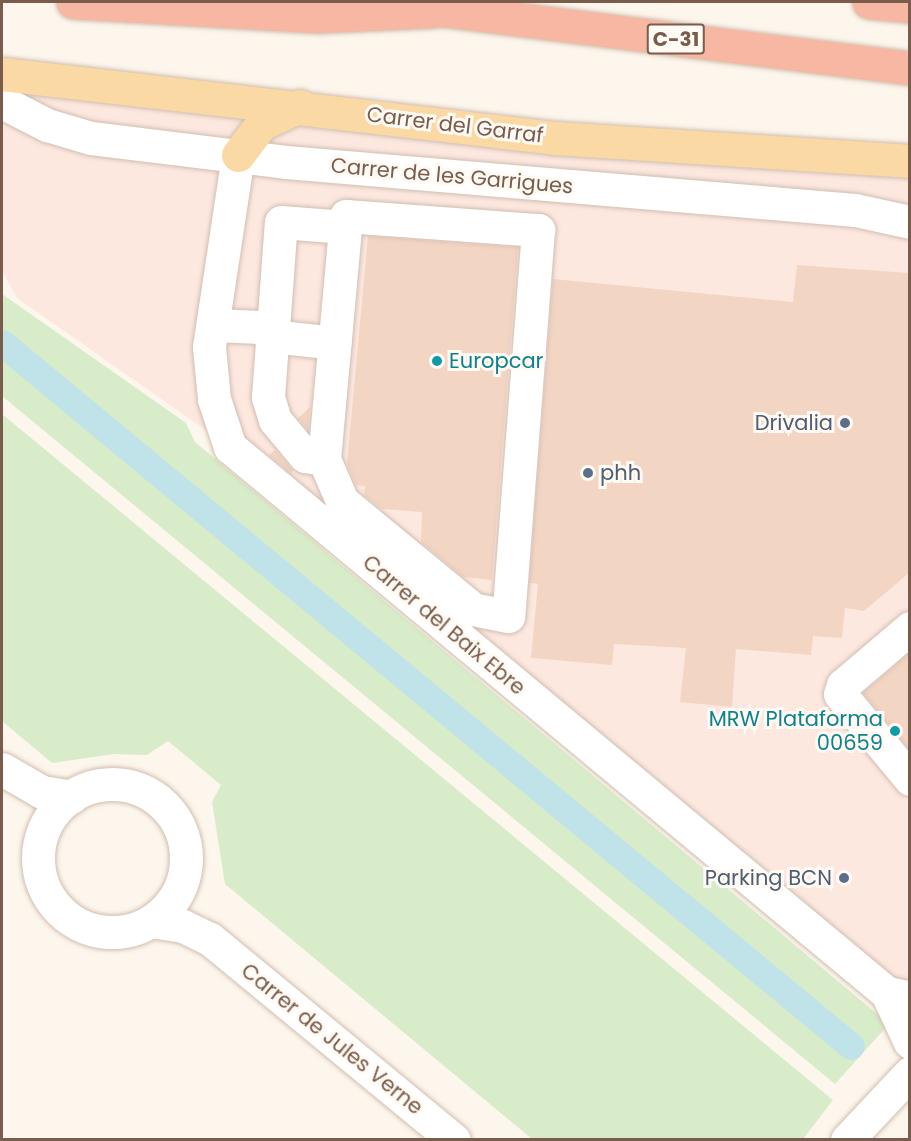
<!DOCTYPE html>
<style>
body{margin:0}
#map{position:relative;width:911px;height:1141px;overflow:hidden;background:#fdf6ec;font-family:Poppins,sans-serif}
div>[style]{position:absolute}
.commercial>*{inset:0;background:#fde8e0}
.green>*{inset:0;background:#d8ecc9}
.canal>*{height:27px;margin:-13.5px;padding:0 13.5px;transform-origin:13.5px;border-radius:13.5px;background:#bfe3e8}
.building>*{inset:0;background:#f3d5c3}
.roads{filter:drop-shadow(0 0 2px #d1beb0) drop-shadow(0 0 2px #d1beb0)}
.minor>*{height:33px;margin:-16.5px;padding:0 16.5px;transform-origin:16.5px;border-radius:16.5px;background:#fff}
.minor>.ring{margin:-16.5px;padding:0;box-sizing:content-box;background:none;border:33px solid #fff;border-radius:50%}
.major>*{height:33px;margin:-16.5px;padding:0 16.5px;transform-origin:16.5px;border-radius:16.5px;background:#fbd9a5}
.highway>*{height:33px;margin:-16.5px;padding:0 16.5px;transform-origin:16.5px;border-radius:16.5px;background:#f7b7a3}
.dots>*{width:16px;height:16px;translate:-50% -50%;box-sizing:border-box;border:3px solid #fffaf3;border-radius:50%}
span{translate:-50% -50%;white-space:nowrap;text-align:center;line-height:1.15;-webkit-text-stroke:6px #fffaf3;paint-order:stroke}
.shield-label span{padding:2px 4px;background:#fffaf3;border:2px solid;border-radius:4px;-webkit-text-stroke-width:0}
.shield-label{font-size:20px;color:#7a5c4d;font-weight:700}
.street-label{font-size:21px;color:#7a5c4d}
.culture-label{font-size:21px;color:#0d838f}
.left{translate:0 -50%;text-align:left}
.right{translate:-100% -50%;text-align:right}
.service-label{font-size:21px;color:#4e5e75}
.frame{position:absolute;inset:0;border:3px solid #7a5c4d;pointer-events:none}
</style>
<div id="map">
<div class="commercial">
<i style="clip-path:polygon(2px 74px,909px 157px,909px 1013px,230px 447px,17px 298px,2px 271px)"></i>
</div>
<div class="green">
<i style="clip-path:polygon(2px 294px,186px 423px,195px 442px,889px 1024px,835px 1084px,2px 396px)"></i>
<i style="clip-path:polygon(2px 414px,833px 1100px,803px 1139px,532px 1139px,225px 884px,212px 802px,221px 785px,168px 741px,147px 755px,114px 754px,52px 763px,2px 721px)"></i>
</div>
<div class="canal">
<i style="left:2px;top:343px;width:1102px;rotate:39.63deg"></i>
</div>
<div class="building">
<i style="clip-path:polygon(368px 236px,518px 247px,492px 580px,463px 577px,421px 542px,422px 512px,382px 509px,364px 495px,365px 486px,356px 485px,347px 464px)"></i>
<i style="clip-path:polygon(797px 265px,909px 273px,909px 573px,864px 611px,845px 608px,842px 638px,813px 636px,811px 655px,736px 649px,732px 707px,680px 702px,686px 648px,614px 644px,612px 665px,531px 658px,538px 584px,529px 583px,553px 279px,793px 302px)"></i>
<i style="clip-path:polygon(309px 408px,310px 408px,308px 430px,298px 418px)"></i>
<i style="clip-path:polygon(275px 450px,293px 470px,291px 474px,269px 455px)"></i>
<i style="clip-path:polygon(909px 653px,909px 749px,863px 693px)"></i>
</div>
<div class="roads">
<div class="minor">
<i style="left:2px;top:102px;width:51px;rotate:27.1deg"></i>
<i style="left:47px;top:125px;width:46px;rotate:16.5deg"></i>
<i style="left:91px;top:138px;width:196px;rotate:7deg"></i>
<i style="left:286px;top:162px;width:571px;rotate:4.82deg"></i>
<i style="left:855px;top:210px;width:56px;rotate:12.3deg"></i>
<i style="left:238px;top:155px;width:194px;rotate:98.6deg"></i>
<i style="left:209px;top:347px;width:52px;rotate:84.5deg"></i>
<i style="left:214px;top:399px;width:51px;rotate:71.6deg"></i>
<i style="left:230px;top:447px;width:854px;rotate:39.73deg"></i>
<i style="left:887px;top:993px;width:24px;rotate:12deg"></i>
<i style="left:346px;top:216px;width:193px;rotate:4.2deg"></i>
<i style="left:538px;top:230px;width:387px;rotate:94.4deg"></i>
<i style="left:508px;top:616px;width:36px;rotate:-169deg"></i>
<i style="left:473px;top:609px;width:170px;rotate:-140.5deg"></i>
<i style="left:342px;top:501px;width:46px;rotate:-113.2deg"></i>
<i style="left:324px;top:459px;width:244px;rotate:-84.8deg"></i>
<i style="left:213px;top:325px;width:48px;rotate:2.4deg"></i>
<i style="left:261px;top:327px;width:13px;rotate:42deg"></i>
<i style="left:271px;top:336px;width:64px;rotate:6.2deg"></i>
<i style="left:324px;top:459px;width:19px;rotate:-171deg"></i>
<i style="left:305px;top:456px;width:47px;rotate:-129.8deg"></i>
<i style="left:275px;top:420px;width:24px;rotate:-107deg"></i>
<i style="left:268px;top:397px;width:175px;rotate:-85.8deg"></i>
<i style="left:281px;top:222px;width:64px;rotate:4.5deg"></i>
<i style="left:910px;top:628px;width:88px;rotate:139.6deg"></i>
<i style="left:843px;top:685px;width:9px;rotate:108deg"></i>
<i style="left:840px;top:694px;width:110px;rotate:50.5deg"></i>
<i style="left:2px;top:769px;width:46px;rotate:29.9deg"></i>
<i style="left:42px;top:792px;width:30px;rotate:9deg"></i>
<i class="ring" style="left:38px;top:784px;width:115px;height:115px"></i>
<i style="left:152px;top:921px;width:31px;rotate:9deg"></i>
<i style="left:183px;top:926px;width:30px;rotate:26deg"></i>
<i style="left:210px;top:939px;width:316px;rotate:39.5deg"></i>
<i style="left:887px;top:993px;width:54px;rotate:64.9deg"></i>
<i style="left:847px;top:1140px;width:92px;rotate:-46.8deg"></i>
</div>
<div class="major">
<i style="left:2px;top:74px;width:558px;rotate:6.59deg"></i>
<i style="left:556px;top:138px;width:355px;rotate:3.7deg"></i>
<i style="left:238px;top:155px;width:39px;rotate:-53deg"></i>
<i style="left:261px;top:124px;width:43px;rotate:-24.8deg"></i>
</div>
<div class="highway">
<i style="left:73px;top:2px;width:246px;rotate:3.3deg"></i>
<i style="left:319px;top:16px;width:114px;rotate:-2.5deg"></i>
<i style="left:410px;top:2px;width:34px;rotate:14deg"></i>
<i style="left:443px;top:10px;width:471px;rotate:7.1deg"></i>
<i style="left:869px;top:2px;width:41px;rotate:5.6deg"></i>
</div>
</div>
<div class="dots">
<i style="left:437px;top:361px;background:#0f9aa8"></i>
<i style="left:845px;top:423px;background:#5c6f8a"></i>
<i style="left:588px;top:473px;background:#5c6f8a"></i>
<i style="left:895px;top:731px;background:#0f9aa8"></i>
<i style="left:844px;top:878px;background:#5c6f8a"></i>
</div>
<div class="shield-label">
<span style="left:676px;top:39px">C-31</span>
</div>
<div class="street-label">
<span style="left:455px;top:125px;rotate:7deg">Carrer del Garraf</span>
<span style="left:452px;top:176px;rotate:5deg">Carrer de les Garrigues</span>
<span style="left:444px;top:625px;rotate:40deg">Carrer del Baix Ebre</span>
<span style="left:332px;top:1039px;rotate:39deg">Carrer de Jules Verne</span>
</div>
<div class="culture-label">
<span class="left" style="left:449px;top:361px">Europcar</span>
<span class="right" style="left:883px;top:731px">MRW Plataforma<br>00659</span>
</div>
<div class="service-label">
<span class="right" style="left:833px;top:423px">Drivalia</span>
<span class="left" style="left:600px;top:473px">phh</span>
<span class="right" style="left:832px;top:878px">Parking BCN</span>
</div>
<div class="frame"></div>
</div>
